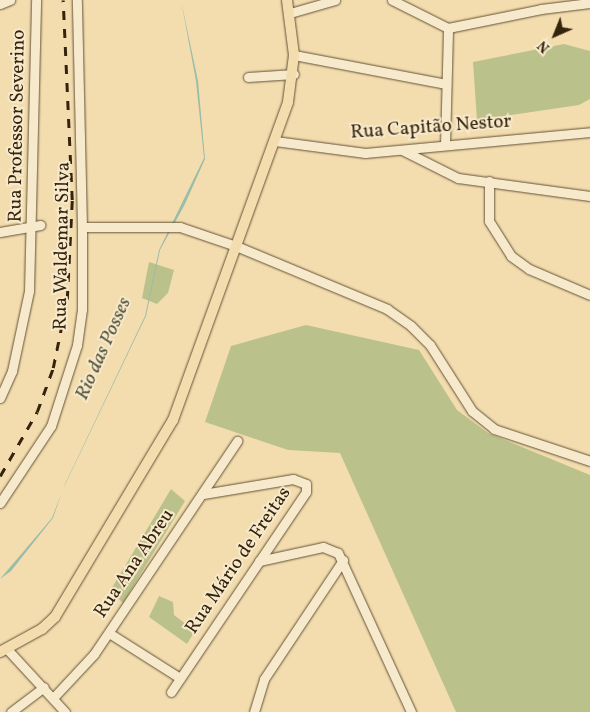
<!DOCTYPE html>
<meta charset="utf-8">
<style>
body{margin:0}
#map{position:relative;width:590px;height:712px;overflow:hidden;background:#f3ddaf;font-family:Vollkorn,serif}
div>[style]{position:absolute}
.green>*{inset:0;background:#bbc18b}
.water>*{inset:0;background:#9bbca9}
.roads{filter:drop-shadow(0 0 1px #645236) drop-shadow(0 0 1px #645236)}
.minor>*{height:9px;margin:-4.5px;padding:0 4.5px;transform-origin:4.5px;border-radius:4.5px;background:#f7e9cb}
.major>*{height:10px;margin:-5px;padding:0 5px;transform-origin:5px;border-radius:5px;background:#f3ddaf}
.rail>*{height:2.5px;margin-top:-1.25px;transform-origin:0;background:repeating-linear-gradient(90deg,#35240d 0 9px,transparent 0 18px)}
span{translate:-50% -50%;white-space:nowrap;text-align:center;line-height:1.15;-webkit-text-stroke:4px #f7e9cb;paint-order:stroke}
.street-label{font-size:19px;color:#35240d}
.water-label{font-size:20px;color:#54523c;font-style:italic}
.north{position:absolute;left:530px;top:10px;width:50px;height:50px;-webkit-text-stroke:4px #f7e9cb;paint-order:stroke;rotate:224deg;font-size:14px;font-weight:700;line-height:20px;text-align:center;color:#35240d}
.north::after{content:'';display:block;margin:auto;width:18px;height:22px;background:#35240d;clip-path:polygon(50% 0,100% 100%,50% 72%,0 100%)}
</style>
<div id="map">
<div class="green">
<i style="clip-path:polygon(564px 44px,590px 51px,590px 99px,579px 105px,477px 120px,473px 62px)"></i>
<i style="clip-path:polygon(149px 262px,174px 270px,168px 293px,157px 304px,142px 298px)"></i>
<i style="clip-path:polygon(306px 325px,419px 350px,457px 410px,488px 433px,590px 475px,590px 712px,456px 712px,340px 453px,288px 450px,205px 422px,231px 346px)"></i>
<i style="clip-path:polygon(171px 489px,185px 501px,123px 603px,110px 591px)"></i>
<i style="clip-path:polygon(159px 596px,173px 602px,174px 615px,195px 631px,187px 644px,149px 617px)"></i>
</div>
<div class="water">
<i style="clip-path:polygon(181px 0,198px 81px,205px 159px,185px 204px,160px 250px,146px 316px,63px 489px,53px 518px,11px 571px,0 579px,52px 518px,65px 484px,145px 316px,159px 250px,204px 158px,196px 81px)"></i>
</div>
<div class="roads">
<div class="minor">
<i style="left:392px;top:0;width:63px;rotate:26.6deg"></i>
<i style="left:448px;top:28px;width:95px;rotate:-11.5deg"></i>
<i style="left:541px;top:9px;width:49px;rotate:-7deg"></i>
<i style="left:0;top:4px;width:11px;rotate:-22deg"></i>
<i style="left:290px;top:13px;width:47px;rotate:-16.1deg"></i>
<i style="left:294px;top:55px;width:155px;rotate:10.8deg"></i>
<i style="left:248px;top:77px;width:46px;rotate:-3.7deg"></i>
<i style="left:275px;top:141px;width:91px;rotate:7.6deg"></i>
<i style="left:365px;top:153px;width:226px;rotate:-5.3deg"></i>
<i style="left:445px;top:145px;width:117px;rotate:-88.5deg"></i>
<i style="left:402px;top:150px;width:63px;rotate:26.6deg"></i>
<i style="left:458px;top:178px;width:133px;rotate:7.8deg"></i>
<i style="left:489px;top:181px;width:40px;rotate:90deg"></i>
<i style="left:489px;top:221px;width:41px;rotate:57.8deg"></i>
<i style="left:511px;top:256px;width:22px;rotate:36deg"></i>
<i style="left:529px;top:269px;width:66px;rotate:23.1deg"></i>
<i style="left:82px;top:227px;width:98px"></i>
<i style="left:180px;top:227px;width:59px;rotate:18.7deg"></i>
<i style="left:236px;top:246px;width:164px;rotate:22.6deg"></i>
<i style="left:387px;top:309px;width:29px;rotate:35deg"></i>
<i style="left:411px;top:326px;width:27px;rotate:45deg"></i>
<i style="left:430px;top:345px;width:78px;rotate:57.5deg"></i>
<i style="left:472px;top:411px;width:28px;rotate:39deg"></i>
<i style="left:494px;top:429px;width:101px;rotate:18.4deg"></i>
<i style="left:0;top:232px;width:41px;rotate:-9.9deg"></i>
<i style="left:0;top:398px;width:30px;rotate:-66deg"></i>
<i style="left:12px;top:371px;width:82px;rotate:-78deg"></i>
<i style="left:29px;top:291px;width:291px;rotate:-88.6deg"></i>
<i style="left:0;top:503px;width:92px;rotate:-56.5deg"></i>
<i style="left:51px;top:426px;width:85px;rotate:-72.2deg"></i>
<i style="left:77px;top:345px;width:36px;rotate:-82deg"></i>
<i style="left:82px;top:309px;width:82px;rotate:-90deg"></i>
<i style="left:82px;top:227px;width:227px;rotate:-91.3deg"></i>
<i style="left:259px;top:561px;width:66px;rotate:-12.3deg"></i>
<i style="left:323px;top:547px;width:16px;rotate:22deg"></i>
<i style="left:338px;top:553px;width:175px;rotate:65.3deg"></i>
<i style="left:109px;top:633px;width:84px;rotate:32.4deg"></i>
<i style="left:7px;top:649px;width:86px;rotate:47.4deg"></i>
<i style="left:171px;top:692px;width:241px;rotate:-56deg"></i>
<i style="left:306px;top:492px;width:8px;rotate:-90deg"></i>
<i style="left:306px;top:484px;width:14px;rotate:-159deg"></i>
<i style="left:293px;top:479px;width:91px;rotate:170.5deg"></i>
<i style="left:53px;top:698px;width:60px;rotate:-47deg"></i>
<i style="left:94px;top:654px;width:257px;rotate:-56.1deg"></i>
<i style="left:11px;top:712px;width:41px;rotate:-37.1deg"></i>
<i style="left:254px;top:712px;width:34px;rotate:-73deg"></i>
<i style="left:264px;top:679px;width:143px;rotate:-56.4deg"></i>
</div>
<div class="major">
<i style="left:0;top:652px;width:48px;rotate:-28.7deg"></i>
<i style="left:42px;top:629px;width:18px;rotate:-43deg"></i>
<i style="left:55px;top:617px;width:230px;rotate:-59.1deg"></i>
<i style="left:173px;top:420px;width:338px;rotate:-70.1deg"></i>
<i style="left:288px;top:102px;width:47px;rotate:-82.7deg"></i>
<i style="left:294px;top:55px;width:55px;rotate:-97.3deg"></i>
</div>
</div>
<div class="rail">
<i style="left:0;top:476px;width:74px;rotate:-60deg"></i>
<i style="left:37px;top:412px;width:47px;rotate:-70deg"></i>
<i style="left:53px;top:368px;width:69px;rotate:-78.4deg"></i>
<i style="left:67px;top:300px;width:100px;rotate:-87.1deg"></i>
<i style="left:72px;top:200px;width:200px;rotate:-92.6deg"></i>
</div>
<div class="street-label">
<span style="left:18px;top:126px;rotate:-89deg">Rua Professor Severino</span>
<span style="left:431px;top:128px;rotate:-4deg">Rua Capitão Nestor</span>
<span style="left:63px;top:246px;rotate:-89deg">Rua Waldemar Silva</span>
<span style="left:239px;top:561px;rotate:-56deg">Rua Mário de Freitas</span>
<span style="left:135px;top:564px;rotate:-56deg">Rua Ana Abreu</span>
</div>
<div class="water-label">
<span style="left:104px;top:349px;rotate:-66deg">Rio das Posses</span>
</div>
<div class="north">N</div>
</div>
